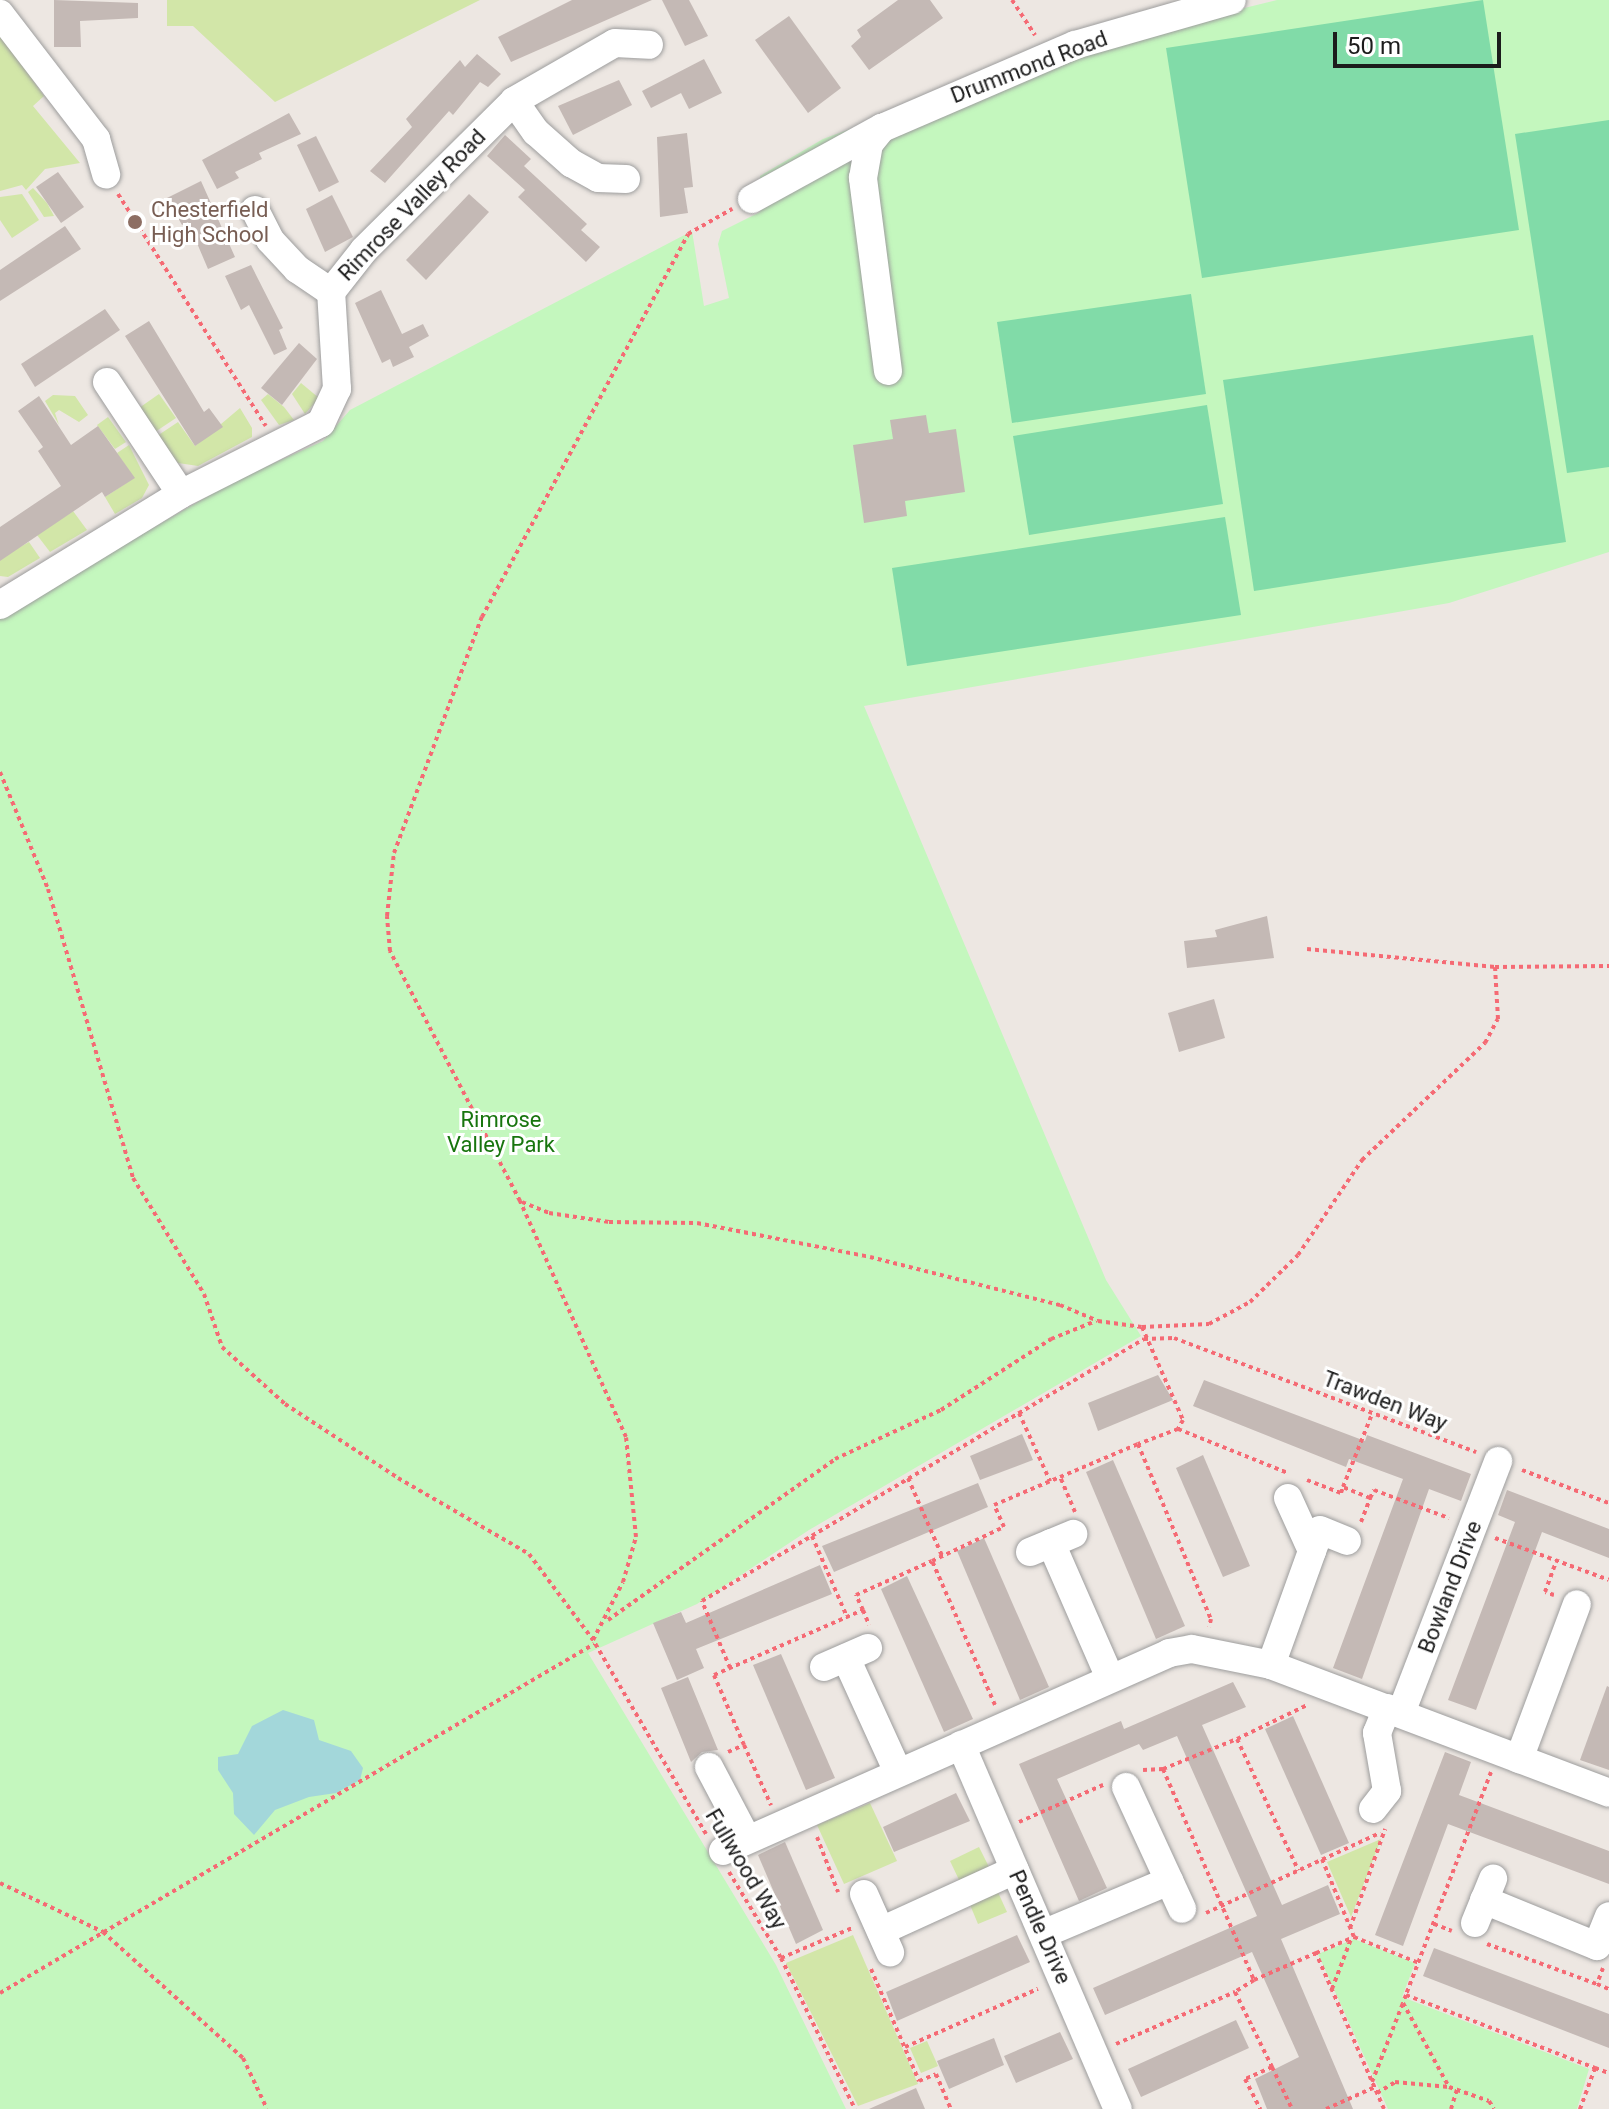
<!DOCTYPE html>
<style>
body{margin:0}
#map{position:relative;width:1609px;height:2109px;overflow:hidden;background:#ede7e2;font-family:Roboto,sans-serif}
div>[style]{position:absolute}
.grass>*{inset:0;background:#d2e6a8}
.park>*{inset:0;background:#c4f7be}
.pitch>*{inset:0;background:#81dba8}
.water>*{inset:0;background:#a3d7da}
.building>*{inset:0;background:#c4b9b5}
.path>*{height:4px;margin-top:-2px;transform-origin:0;background:repeating-linear-gradient(90deg,#f56a74 0 4px,transparent 0 8px)}
.roads{filter:drop-shadow(0 0 2px #9d9d9d) drop-shadow(0 0 2px #9d9d9d)}
.minor>*{height:28px;margin:-14px;padding:0 14px;transform-origin:14px;border-radius:14px;background:#fff}
.dots>*{width:22px;height:22px;translate:-50% -50%;box-sizing:border-box;border:4px solid #fff;border-radius:50%}
span{translate:-50% -50%;white-space:nowrap;text-align:center;line-height:1.15;-webkit-text-stroke:6px #fff;paint-order:stroke}
.street-label{font-size:22px;color:#1c1c1c}
.education-label{font-size:22px;color:#785e54}
.left{translate:0 -50%;text-align:left}
.park-label{font-size:22px;color:#18750e}
.scale{position:absolute;left:1333px;top:32px;width:168px;height:36px;box-sizing:border-box;border:4px solid #1c1c1c;border-top:0;padding-left:10px;font-size:24px;line-height:28px;white-space:nowrap;color:#1c1c1c;-webkit-text-stroke:6px #fff;paint-order:stroke}
</style>
<div id="map">
<div class="grass">
<i style="clip-path:polygon(167px 0,480px 0,275px 102px,193px 26px,167px 26px)"></i>
<i style="clip-path:polygon(0 34px,44px 96px,33px 106px,80px 163px,45px 169px,26px 190px,22px 185px,0 191px)"></i>
<i style="clip-path:polygon(33px 188px,47px 203px,54px 216px,44px 217px,28px 192px)"></i>
<i style="clip-path:polygon(22px 194px,39px 220px,12px 238px,0 220px,0 197px)"></i>
<i style="clip-path:polygon(301px 383px,319px 398px,305px 414px,292px 394px)"></i>
<i style="clip-path:polygon(159px 394px,176px 418px,155px 432px,139px 408px)"></i>
<i style="clip-path:polygon(268px 394px,284px 407px,294px 420px,279px 425px,261px 400px)"></i>
<i style="clip-path:polygon(53px 395px,75px 396px,88px 415px,79px 422px,59px 410px,55px 413px,59px 425px,45px 401px)"></i>
<i style="clip-path:polygon(240px 408px,252px 428px,252px 437px,198px 466px,178px 463px,157px 436px,178px 422px,195px 446px)"></i>
<i style="clip-path:polygon(108px 417px,126px 442px,115px 449px,97px 425px)"></i>
<i style="clip-path:polygon(129px 445px,149px 485px,142px 498px,115px 514px,105px 497px,134px 478px,117px 453px)"></i>
<i style="clip-path:polygon(73px 511px,87px 530px,50px 552px,37px 535px)"></i>
<i style="clip-path:polygon(29px 542px,40px 558px,8px 577px,0 576px,0 558px)"></i>
<i style="clip-path:polygon(870px 1803px,897px 1861px,844px 1884px,817px 1825px)"></i>
<i style="clip-path:polygon(1381px 1839px,1351px 1917px,1327px 1862px)"></i>
<i style="clip-path:polygon(979px 1847px,991px 1871px,961px 1884px,950px 1861px)"></i>
<i style="clip-path:polygon(996px 1888px,1007px 1912px,978px 1924px,968px 1900px)"></i>
<i style="clip-path:polygon(853px 1935px,918px 2084px,858px 2106px,786px 1963px)"></i>
<i style="clip-path:polygon(927px 2041px,938px 2066px,921px 2073px,910px 2048px)"></i>
</div>
<div class="park">
<i style="clip-path:polygon(1277px 0,1609px 0,1609px 552px,1449px 603px,864px 706px,1106px 1280px,1141px 1336px,809px 1530px,697px 1604px,588px 1653px,776px 1965px,846px 2109px,0 2109px,0 616px,236px 480px,323px 441px,350px 410px,692px 231px,704px 306px,729px 298px,718px 244px,722px 231px,760px 212px,760px 176px,823px 139px,1045px 57px)"></i>
<i style="clip-path:polygon(1354px 1939px,1415px 1963px,1402px 1997px,1589px 2069px,1577px 2109px,1388px 2109px,1318px 1954px)"></i>
</div>
<div class="pitch">
<i style="clip-path:polygon(1483px 0,1519px 230px,1202px 278px,1166px 48px)"></i>
<i style="clip-path:polygon(1609px 120px,1609px 467px,1567px 473px,1515px 134px)"></i>
<i style="clip-path:polygon(1191px 294px,1206px 394px,1012px 423px,997px 322px)"></i>
<i style="clip-path:polygon(1533px 335px,1566px 542px,1254px 591px,1223px 380px)"></i>
<i style="clip-path:polygon(1207px 405px,1223px 504px,1029px 535px,1013px 436px)"></i>
<i style="clip-path:polygon(1225px 517px,1241px 615px,907px 666px,892px 568px)"></i>
</div>
<div class="water">
<i style="clip-path:polygon(283px 1710px,314px 1720px,319px 1740px,351px 1751px,363px 1768px,360px 1780px,336px 1793px,309px 1797px,275px 1810px,254px 1835px,234px 1814px,233px 1793px,218px 1770px,218px 1757px,238px 1754px,252px 1726px)"></i>
</div>
<div class="building">
<i style="clip-path:polygon(54px 0,138px 3px,138px 18px,80px 21px,81px 47px,54px 47px)"></i>
<i style="clip-path:polygon(572px 0,652px 0,511px 62px,498px 37px)"></i>
<i style="clip-path:polygon(662px 0,689px 0,708px 36px,685px 46px)"></i>
<i style="clip-path:polygon(898px 0,930px 0,943px 18px,869px 70px,851px 46px,861px 37px,857px 30px)"></i>
<i style="clip-path:polygon(789px 16px,841px 88px,808px 113px,755px 40px)"></i>
<i style="clip-path:polygon(477px 54px,501px 74px,488px 87px,480px 82px,453px 115px,449px 111px,385px 183px,370px 171px,412px 127px,406px 119px,460px 60px,465px 67px)"></i>
<i style="clip-path:polygon(704px 59px,722px 93px,689px 109px,681px 93px,651px 108px,642px 91px)"></i>
<i style="clip-path:polygon(619px 80px,632px 105px,573px 135px,558px 106px)"></i>
<i style="clip-path:polygon(289px 113px,301px 134px,259px 153px,262px 159px,235px 172px,239px 178px,217px 189px,202px 160px)"></i>
<i style="clip-path:polygon(687px 133px,693px 187px,684px 188px,688px 213px,660px 217px,657px 137px)"></i>
<i style="clip-path:polygon(505px 135px,531px 159px,524px 166px,587px 224px,581px 230px,600px 247px,586px 262px,518px 197px,525px 190px,487px 156px)"></i>
<i style="clip-path:polygon(316px 136px,339px 182px,319px 192px,297px 145px)"></i>
<i style="clip-path:polygon(58px 172px,84px 207px,61px 223px,36px 187px)"></i>
<i style="clip-path:polygon(201px 181px,235px 257px,208px 269px,188px 222px,182px 225px,167px 198px)"></i>
<i style="clip-path:polygon(469px 194px,489px 212px,426px 280px,406px 260px)"></i>
<i style="clip-path:polygon(332px 195px,353px 237px,325px 252px,306px 209px)"></i>
<i style="clip-path:polygon(65px 226px,81px 249px,0 301px,0 270px)"></i>
<i style="clip-path:polygon(251px 265px,283px 328px,279px 330px,287px 349px,274px 355px,249px 305px,241px 310px,225px 276px)"></i>
<i style="clip-path:polygon(381px 290px,402px 334px,423px 324px,429px 336px,409px 347px,414px 357px,393px 367px,390px 359px,382px 363px,355px 303px)"></i>
<i style="clip-path:polygon(105px 309px,120px 330px,35px 387px,21px 364px)"></i>
<i style="clip-path:polygon(149px 321px,204px 412px,209px 408px,223px 427px,195px 446px,125px 336px)"></i>
<i style="clip-path:polygon(299px 343px,317px 359px,282px 405px,261px 388px)"></i>
<i style="clip-path:polygon(39px 396px,71px 445px,98px 426px,135px 478px,105px 497px,102px 492px,0 561px,0 527px,61px 486px,38px 451px,43px 447px,18px 411px)"></i>
<i style="clip-path:polygon(926px 415px,929px 433px,956px 429px,965px 492px,905px 501px,907px 516px,864px 523px,853px 445px,893px 439px,890px 420px)"></i>
<i style="clip-path:polygon(1267px 916px,1274px 958px,1187px 968px,1184px 941px,1217px 937px,1215px 930px)"></i>
<i style="clip-path:polygon(1214px 999px,1225px 1038px,1179px 1052px,1168px 1013px)"></i>
<i style="clip-path:polygon(1158px 1375px,1173px 1400px,1098px 1431px,1088px 1403px)"></i>
<i style="clip-path:polygon(1204px 1380px,1365px 1441px,1367px 1435px,1471px 1474px,1461px 1501px,1429px 1489px,1362px 1679px,1333px 1668px,1403px 1479px,1349px 1459px,1346px 1467px,1193px 1406px)"></i>
<i style="clip-path:polygon(1022px 1434px,1033px 1460px,980px 1480px,970px 1456px)"></i>
<i style="clip-path:polygon(1203px 1455px,1250px 1566px,1223px 1577px,1176px 1468px)"></i>
<i style="clip-path:polygon(1113px 1460px,1185px 1626px,1156px 1639px,1086px 1472px)"></i>
<i style="clip-path:polygon(978px 1483px,988px 1507px,834px 1572px,822px 1546px)"></i>
<i style="clip-path:polygon(1507px 1490px,1609px 1529px,1609px 1558px,1542px 1532px,1476px 1710px,1448px 1700px,1515px 1522px,1498px 1515px)"></i>
<i style="clip-path:polygon(984px 1538px,1049px 1687px,1020px 1700px,957px 1551px)"></i>
<i style="clip-path:polygon(820px 1565px,832px 1594px,696px 1649px,704px 1668px,677px 1680px,653px 1623px,681px 1612px,686px 1623px)"></i>
<i style="clip-path:polygon(907px 1576px,973px 1719px,944px 1732px,881px 1589px)"></i>
<i style="clip-path:polygon(781px 1654px,835px 1778px,806px 1790px,753px 1665px)"></i>
<i style="clip-path:polygon(688px 1677px,718px 1750px,702px 1752px,691px 1762px,661px 1688px)"></i>
<i style="clip-path:polygon(1233px 1682px,1246px 1707px,1202px 1725px,1282px 1905px,1328px 1885px,1340px 1914px,1281px 1939px,1353px 2109px,1267px 2109px,1255px 2079px,1299px 2057px,1252px 1952px,1105px 2015px,1093px 1988px,1257px 1916px,1177px 1736px,1143px 1750px,1139px 1744px,1057px 1779px,1107px 1888px,1079px 1901px,1019px 1764px,1121px 1721px,1124px 1729px)"></i>
<i style="clip-path:polygon(1607px 1686px,1609px 1687px,1609px 1770px,1580px 1760px)"></i>
<i style="clip-path:polygon(1293px 1716px,1349px 1843px,1321px 1855px,1265px 1729px)"></i>
<i style="clip-path:polygon(1445px 1752px,1471px 1762px,1459px 1795px,1609px 1851px,1609px 1884px,1448px 1824px,1403px 1946px,1375px 1935px)"></i>
<i style="clip-path:polygon(956px 1793px,970px 1821px,894px 1852px,883px 1827px)"></i>
<i style="clip-path:polygon(785px 1842px,823px 1930px,796px 1944px,758px 1855px)"></i>
<i style="clip-path:polygon(1017px 1935px,1030px 1962px,897px 2021px,886px 1992px)"></i>
<i style="clip-path:polygon(1434px 1948px,1609px 2014px,1609px 2048px,1423px 1976px)"></i>
<i style="clip-path:polygon(1236px 2020px,1249px 2048px,1141px 2097px,1128px 2069px)"></i>
<i style="clip-path:polygon(1060px 2032px,1073px 2059px,1016px 2083px,1004px 2056px)"></i>
<i style="clip-path:polygon(994px 2038px,1004px 2065px,949px 2089px,937px 2061px)"></i>
<i style="clip-path:polygon(916px 2088px,925px 2109px,869px 2109px)"></i>
</div>
<div class="path">
<i style="left:1012px;top:0;width:42px;rotate:56.7deg"></i>
<i style="left:118px;top:194px;width:275px;rotate:57.5deg"></i>
<i style="left:0;top:772px;width:126px;rotate:67.7deg"></i>
<i style="left:48px;top:889px;width:301px;rotate:73.6deg"></i>
<i style="left:133px;top:1178px;width:136px;rotate:58.5deg"></i>
<i style="left:204px;top:1294px;width:56px;rotate:71.2deg"></i>
<i style="left:222px;top:1347px;width:85px;rotate:42.1deg"></i>
<i style="left:285px;top:1404px;width:135px;rotate:33.2deg"></i>
<i style="left:398px;top:1478px;width:151px;rotate:30.1deg"></i>
<i style="left:529px;top:1554px;width:107px;rotate:53.3deg"></i>
<i style="left:1307px;top:949px;width:189px;rotate:5.5deg"></i>
<i style="left:1495px;top:967px;width:114px;rotate:-0.5deg"></i>
<i style="left:522px;top:1202px;width:29px;rotate:22deg"></i>
<i style="left:549px;top:1213px;width:61px;rotate:8.5deg"></i>
<i style="left:609px;top:1222px;width:88px;rotate:0.7deg"></i>
<i style="left:697px;top:1223px;width:176px;rotate:11.1deg"></i>
<i style="left:870px;top:1257px;width:196px;rotate:14.2deg"></i>
<i style="left:1060px;top:1305px;width:41px;rotate:22.8deg"></i>
<i style="left:1098px;top:1321px;width:44px;rotate:7.8deg"></i>
<i style="left:1142px;top:1327px;width:67px;rotate:-2.6deg"></i>
<i style="left:1209px;top:1324px;width:47px;rotate:-28.2deg"></i>
<i style="left:1250px;top:1302px;width:67px;rotate:-44.4deg"></i>
<i style="left:1298px;top:1255px;width:115px;rotate:-56deg"></i>
<i style="left:1362px;top:1160px;width:170px;rotate:-43.6deg"></i>
<i style="left:1485px;top:1043px;width:27px;rotate:-62deg"></i>
<i style="left:1498px;top:1019px;width:52px;rotate:-93.3deg"></i>
<i style="left:1142px;top:1327px;width:102px;rotate:66.2deg"></i>
<i style="left:1183px;top:1420px;width:10px;rotate:119deg"></i>
<i style="left:1178px;top:1429px;width:118px;rotate:21.8deg"></i>
<i style="left:1019px;top:1413px;width:75px;rotate:65.5deg"></i>
<i style="left:1178px;top:1429px;width:43px;rotate:159.4deg"></i>
<i style="left:1138px;top:1444px;width:190px;rotate:67.4deg"></i>
<i style="left:1211px;top:1619px;width:8px;rotate:104deg"></i>
<i style="left:1522px;top:1470px;width:93px;rotate:20.8deg"></i>
<i style="left:908px;top:1478px;width:85px;rotate:66.4deg"></i>
<i style="left:1307px;top:1480px;width:36px;rotate:21deg"></i>
<i style="left:1341px;top:1493px;width:6px;rotate:-72deg"></i>
<i style="left:1370px;top:1498px;width:9px;rotate:-63deg"></i>
<i style="left:1374px;top:1490px;width:80px;rotate:20.5deg"></i>
<i style="left:1075px;top:1512px;width:38px;rotate:-113deg"></i>
<i style="left:1060px;top:1477px;width:85px;rotate:-22.9deg"></i>
<i style="left:1361px;top:1522px;width:26px;rotate:-69deg"></i>
<i style="left:1370px;top:1498px;width:29px;rotate:-158deg"></i>
<i style="left:1343px;top:1487px;width:79px;rotate:-68.3deg"></i>
<i style="left:812px;top:1536px;width:88px;rotate:66.6deg"></i>
<i style="left:1495px;top:1538px;width:121px;rotate:20.2deg"></i>
<i style="left:1554px;top:1595px;width:9px;rotate:-162deg"></i>
<i style="left:1545px;top:1592px;width:33px;rotate:-70deg"></i>
<i style="left:863px;top:1610px;width:17px;rotate:-115deg"></i>
<i style="left:856px;top:1595px;width:83px;rotate:-24.1deg"></i>
<i style="left:608px;top:1620px;width:278px;rotate:-35.3deg"></i>
<i style="left:835px;top:1459px;width:117px;rotate:-24.8deg"></i>
<i style="left:941px;top:1410px;width:131px;rotate:-32.8deg"></i>
<i style="left:1051px;top:1339px;width:48px;rotate:-21.8deg"></i>
<i style="left:730px;top:1668px;width:73px;rotate:-112.7deg"></i>
<i style="left:702px;top:1601px;width:514px;rotate:-30.66deg"></i>
<i style="left:1144px;top:1339px;width:30px;rotate:-2deg"></i>
<i style="left:1174px;top:1338px;width:323px;rotate:20.7deg"></i>
<i style="left:995px;top:1705px;width:157px;rotate:-113.6deg"></i>
<i style="left:932px;top:1561px;width:80px;rotate:-25.3deg"></i>
<i style="left:1004px;top:1527px;width:24px;rotate:-114deg"></i>
<i style="left:994px;top:1505px;width:72px;rotate:-23deg"></i>
<i style="left:1237px;top:1739px;width:78px;rotate:-25.9deg"></i>
<i style="left:744px;top:1745px;width:66px;rotate:65.8deg"></i>
<i style="left:728px;top:1752px;width:17px;rotate:-24deg"></i>
<i style="left:744px;top:1745px;width:76px;rotate:-113.2deg"></i>
<i style="left:714px;top:1675px;width:163px;rotate:-23.6deg"></i>
<i style="left:863px;top:1610px;width:16px;rotate:68deg"></i>
<i style="left:1163px;top:1769px;width:230px;rotate:66.7deg"></i>
<i style="left:1254px;top:1980px;width:68px;rotate:-23.5deg"></i>
<i style="left:1143px;top:1770px;width:20px;rotate:-3deg"></i>
<i style="left:1163px;top:1769px;width:80px;rotate:-22.1deg"></i>
<i style="left:1237px;top:1739px;width:145px;rotate:65deg"></i>
<i style="left:1491px;top:1772px;width:239px;rotate:110.9deg"></i>
<i style="left:1406px;top:1995px;width:203px;rotate:21.1deg"></i>
<i style="left:1595px;top:2068px;width:44px;rotate:110.1deg"></i>
<i style="left:1019px;top:1822px;width:92px;rotate:-23.8deg"></i>
<i style="left:706px;top:1834px;width:225px;rotate:-120.2deg"></i>
<i style="left:593px;top:1640px;width:65px;rotate:-62.7deg"></i>
<i style="left:623px;top:1582px;width:47px;rotate:-73.9deg"></i>
<i style="left:636px;top:1537px;width:100px;rotate:-95.7deg"></i>
<i style="left:626px;top:1437px;width:259px;rotate:-114.2deg"></i>
<i style="left:520px;top:1201px;width:282px;rotate:-117.5deg"></i>
<i style="left:390px;top:951px;width:35px;rotate:-95deg"></i>
<i style="left:387px;top:916px;width:63px;rotate:-83.7deg"></i>
<i style="left:394px;top:853px;width:252px;rotate:-69.6deg"></i>
<i style="left:482px;top:617px;width:435px;rotate:-61.7deg"></i>
<i style="left:688px;top:234px;width:51px;rotate:-29.6deg"></i>
<i style="left:817px;top:1837px;width:59px;rotate:69.1deg"></i>
<i style="left:1322px;top:1859px;width:84px;rotate:67.7deg"></i>
<i style="left:729px;top:1872px;width:100px;rotate:58.8deg"></i>
<i style="left:781px;top:1958px;width:168px;rotate:63.9deg"></i>
<i style="left:0;top:1883px;width:114px;rotate:25.4deg"></i>
<i style="left:103px;top:1932px;width:188px;rotate:42deg"></i>
<i style="left:243px;top:2058px;width:56px;rotate:64.8deg"></i>
<i style="left:1206px;top:1913px;width:192px;rotate:-24.7deg"></i>
<i style="left:1434px;top:1924px;width:19px;rotate:21deg"></i>
<i style="left:1350px;top:1928px;width:105px;rotate:-70.5deg"></i>
<i style="left:1487px;top:1944px;width:117px;rotate:20deg"></i>
<i style="left:781px;top:1958px;width:77px;rotate:-22.9deg"></i>
<i style="left:1603px;top:1968px;width:17px;rotate:111deg"></i>
<i style="left:1597px;top:1984px;width:13px;rotate:23deg"></i>
<i style="left:871px;top:1969px;width:122px;rotate:66.8deg"></i>
<i style="left:919px;top:2081px;width:18px;rotate:-22deg"></i>
<i style="left:936px;top:2074px;width:38px;rotate:67deg"></i>
<i style="left:1254px;top:1980px;width:22px;rotate:148deg"></i>
<i style="left:1235px;top:1992px;width:84px;rotate:63.7deg"></i>
<i style="left:1272px;top:2067px;width:30px;rotate:156deg"></i>
<i style="left:1245px;top:2079px;width:34px;rotate:63deg"></i>
<i style="left:1332px;top:1989px;width:53px;rotate:-69.2deg"></i>
<i style="left:0;top:1993px;width:689px;rotate:-30.44deg"></i>
<i style="left:1406px;top:1995px;width:9px;rotate:111deg"></i>
<i style="left:1403px;top:2003px;width:96px;rotate:61.3deg"></i>
<i style="left:1116px;top:2044px;width:130px;rotate:-23.6deg"></i>
<i style="left:905px;top:2047px;width:145px;rotate:-23.6deg"></i>
<i style="left:1272px;top:2067px;width:47px;rotate:64.5deg"></i>
<i style="left:1595px;top:2068px;width:15px;rotate:20deg"></i>
<i style="left:1372px;top:2082px;width:85px;rotate:-68.6deg"></i>
<i style="left:1377px;top:2093px;width:21px;rotate:-31deg"></i>
<i style="left:1395px;top:2082px;width:54px;rotate:5.3deg"></i>
<i style="left:1449px;top:2087px;width:42px;rotate:19.3deg"></i>
<i style="left:1489px;top:2101px;width:9px;rotate:58deg"></i>
<i style="left:1326px;top:2109px;width:54px;rotate:-24.2deg"></i>
<i style="left:1384px;top:2109px;width:170px;rotate:-113.6deg"></i>
<i style="left:1316px;top:1953px;width:41px;rotate:-22.8deg"></i>
<i style="left:1354px;top:1937px;width:70px;rotate:21.8deg"></i>
<i style="left:1451px;top:2109px;width:21px;rotate:-73deg"></i>
</div>
<div class="roads">
<div class="minor">
<i style="left:0;top:14px;width:158px;rotate:52.5deg"></i>
<i style="left:96px;top:139px;width:37px;rotate:74deg"></i>
<i style="left:514px;top:101px;width:116px;rotate:-29.9deg"></i>
<i style="left:615px;top:43px;width:34px;rotate:3deg"></i>
<i style="left:752px;top:199px;width:147px;rotate:-28.8deg"></i>
<i style="left:255px;top:210px;width:34px;rotate:63deg"></i>
<i style="left:270px;top:240px;width:40px;rotate:47deg"></i>
<i style="left:297px;top:269px;width:41px;rotate:34.1deg"></i>
<i style="left:888px;top:371px;width:195px;rotate:-97.4deg"></i>
<i style="left:863px;top:178px;width:35px;rotate:-80deg"></i>
<i style="left:869px;top:144px;width:21px;rotate:-51deg"></i>
<i style="left:882px;top:128px;width:210px;rotate:-23.3deg"></i>
<i style="left:1075px;top:45px;width:163px;rotate:-16deg"></i>
<i style="left:107px;top:382px;width:134px;rotate:56.5deg"></i>
<i style="left:0;top:605px;width:212px;rotate:-31.5deg"></i>
<i style="left:181px;top:494px;width:157px;rotate:-26.9deg"></i>
<i style="left:321px;top:423px;width:38px;rotate:-65deg"></i>
<i style="left:337px;top:389px;width:97px;rotate:-93.5deg"></i>
<i style="left:331px;top:292px;width:53px;rotate:-51.8deg"></i>
<i style="left:364px;top:250px;width:211px;rotate:-44.8deg"></i>
<i style="left:514px;top:101px;width:38px;rotate:55deg"></i>
<i style="left:536px;top:132px;width:47px;rotate:41.5deg"></i>
<i style="left:571px;top:163px;width:31px;rotate:29deg"></i>
<i style="left:598px;top:178px;width:28px;rotate:2deg"></i>
<i style="left:1288px;top:1498px;width:58px;rotate:65.6deg"></i>
<i style="left:1312px;top:1551px;width:22px;rotate:-69deg"></i>
<i style="left:1320px;top:1530px;width:29px;rotate:22deg"></i>
<i style="left:1051px;top:1543px;width:147px;rotate:66.4deg"></i>
<i style="left:1030px;top:1552px;width:47px;rotate:-22.7deg"></i>
<i style="left:846px;top:1658px;width:125px;rotate:65.5deg"></i>
<i style="left:1271px;top:1665px;width:121px;rotate:-70.2deg"></i>
<i style="left:824px;top:1667px;width:48px;rotate:-23.4deg"></i>
<i style="left:1401px;top:1713px;width:270px;rotate:-68.9deg"></i>
<i style="left:961px;top:1745px;width:396px;rotate:66.7deg"></i>
<i style="left:1519px;top:1759px;width:165px;rotate:-69.5deg"></i>
<i style="left:709px;top:1767px;width:81px;rotate:62.2deg"></i>
<i style="left:1126px;top:1787px;width:134px;rotate:65.3deg"></i>
<i style="left:1373px;top:1809px;width:23px;rotate:-52deg"></i>
<i style="left:1387px;top:1791px;width:59px;rotate:-99.8deg"></i>
<i style="left:1377px;top:1733px;width:27px;rotate:-68deg"></i>
<i style="left:723px;top:1851px;width:488px;rotate:-23.9deg"></i>
<i style="left:1169px;top:1653px;width:23px;rotate:-10deg"></i>
<i style="left:1192px;top:1649px;width:81px;rotate:11.4deg"></i>
<i style="left:1271px;top:1665px;width:361px;rotate:20.7deg"></i>
<i style="left:864px;top:1894px;width:64px;rotate:65.9deg"></i>
<i style="left:1484px;top:1900px;width:122px;rotate:22.2deg"></i>
<i style="left:1597px;top:1946px;width:32px;rotate:-68deg"></i>
<i style="left:1475px;top:1923px;width:48px;rotate:-67.8deg"></i>
<i style="left:881px;top:1931px;width:147px;rotate:-24.5deg"></i>
<i style="left:1043px;top:1934px;width:137px;rotate:-22.8deg"></i>
</div>
</div>
<div class="dots">
<i style="left:135px;top:222px;background:#8d6e63"></i>
</div>
<div class="street-label">
<span style="left:1029px;top:67px;rotate:-21deg">Drummond Road</span>
<span style="left:412px;top:205px;rotate:-46deg">Rimrose Valley Road</span>
<span style="left:1385px;top:1401px;rotate:21deg">Trawden Way</span>
<span style="left:1450px;top:1587px;rotate:-69deg">Bowland Drive</span>
<span style="left:746px;top:1869px;rotate:59deg">Fullwood Way</span>
<span style="left:1040px;top:1927px;rotate:66deg">Pendle Drive</span>
</div>
<div class="education-label">
<span class="left" style="left:151px;top:222px">Chesterfield<br>High School</span>
</div>
<div class="park-label">
<span style="left:501px;top:1132px">Rimrose<br>Valley Park</span>
</div>
<div class="scale">50 m</div>
</div>
